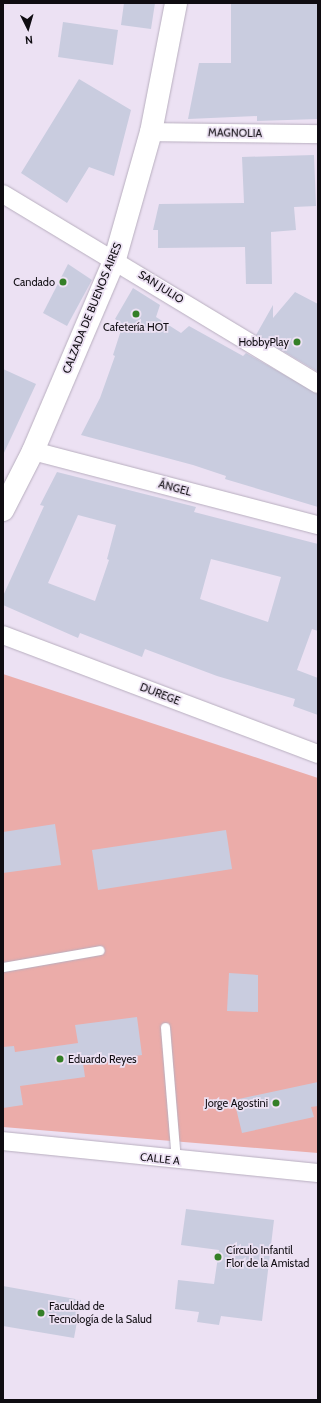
<!DOCTYPE html>
<meta charset="utf-8">
<style>
body{margin:0}
#map{position:relative;width:321px;height:1403px;overflow:hidden;background:#ece1f3;font-family:Cabin,sans-serif}
div>[style]{position:absolute}
.green>*{inset:0;background:#ebaca9}
.building>*{inset:0;background:#c9ccdf}
.roads{filter:drop-shadow(0 0 1px #b8aebf) drop-shadow(0 0 1px #b8aebf)}
.lane>*{height:9px;margin:-4.5px;padding:0 4.5px;transform-origin:4.5px;border-radius:4.5px;background:#fff}
.street>*{height:18px;margin:-9px;padding:0 9px;transform-origin:9px;border-radius:9px;background:#fff}
.secondary>*{height:22px;margin:-11px;padding:0 11px;transform-origin:11px;border-radius:11px;background:#fff}
.dots>*{width:11px;height:11px;translate:-50% -50%;box-sizing:border-box;border:2px solid #ece1f3;border-radius:50%}
span{translate:-50% -50%;white-space:nowrap;text-align:center;line-height:1.15;-webkit-text-stroke:3.5px #ece1f3;paint-order:stroke}
.street-label{font-size:11px;color:#0f0c11}
.poi-label{font-size:11px;color:#0f0c11}
.right{translate:-100% -50%;text-align:right}
.left{translate:0 -50%;text-align:left}
.frame{position:absolute;inset:0;border:4px solid #0f0c11;pointer-events:none}
.north{position:absolute;left:8px;top:8px;width:40px;height:40px;-webkit-text-stroke:3px #ece1f3;paint-order:stroke;rotate:175deg;font-size:11px;font-weight:700;line-height:16px;text-align:center;color:#0f0c11}
.north::after{content:'';display:block;margin:auto;width:14px;height:18px;background:#0f0c11;clip-path:polygon(50% 0,100% 100%,50% 72%,0 100%)}
</style>
<div id="map">
<div class="green">
<i style="clip-path:polygon(3px 674px,318px 778px,318px 1153px,3px 1127px)"></i>
</div>
<div class="building">
<i style="clip-path:polygon(124px 3px,155px 3px,151px 29px,121px 25px)"></i>
<i style="clip-path:polygon(231px 3px,318px 3px,318px 119px,257px 121px,257px 116px,188px 119px,199px 63px,231px 63px)"></i>
<i style="clip-path:polygon(63px 22px,118px 30px,113px 65px,58px 57px)"></i>
<i style="clip-path:polygon(79px 79px,131px 110px,114px 176px,89px 167px,67px 203px,21px 173px)"></i>
<i style="clip-path:polygon(314px 155px,316px 206px,294px 207px,296px 230px,271px 232px,272px 284px,246px 284px,245px 247px,158px 248px,158px 230px,153px 230px,159px 204px,244px 203px,242px 157px)"></i>
<i style="clip-path:polygon(68px 264px,92px 280px,67px 326px,43px 313px)"></i>
<i style="clip-path:polygon(133px 288px,160px 305px,156px 317px,181px 333px,189px 326px,243px 356px,246px 353px,318px 394px,318px 507px,225px 479px,226px 476px,193px 465px,81px 435px,100px 398px,115px 356px,113px 355px,123px 324px,115px 319px)"></i>
<i style="clip-path:polygon(295px 292px,318px 304px,318px 372px,256px 335px,273px 305px,273px 318px)"></i>
<i style="clip-path:polygon(3px 369px,36px 384px,3px 455px)"></i>
<i style="clip-path:polygon(evenodd,57px 472px,196px 507px,194px 512px,318px 544px,318px 631px,312px 629px,297px 670px,318px 678px,318px 715px,293px 706px,295px 699px,217px 676px,145px 649px,142px 657px,80px 633px,78px 638px,3px 605px,3px 596px,44px 506px,40px 505px,57px 472px,78px 515px,116px 525px,107px 559px,109px 560px,95px 601px,48px 583px,78px 515px,57px 472px,211px 559px,281px 577px,268px 622px,200px 599px,211px 559px)"></i>
<i style="clip-path:polygon(55px 824px,61px 865px,3px 873px,3px 832px)"></i>
<i style="clip-path:polygon(226px 830px,232px 869px,98px 890px,92px 850px)"></i>
<i style="clip-path:polygon(229px 973px,258px 975px,258px 1012px,227px 1011px)"></i>
<i style="clip-path:polygon(137px 1017px,142px 1055px,83px 1063px,85px 1077px,20px 1086px,23px 1105px,3px 1108px,3px 1047px,14px 1046px,15px 1052px,78px 1043px,75px 1025px)"></i>
<i style="clip-path:polygon(318px 1082px,318px 1106px,311px 1107px,314px 1117px,242px 1133px,234px 1100px)"></i>
<i style="clip-path:polygon(186px 1209px,274px 1220px,262px 1321px,221px 1316px,219px 1325px,197px 1322px,199px 1312px,175px 1309px,178px 1280px,214px 1284px,219px 1250px,181px 1245px)"></i>
<i style="clip-path:polygon(3px 1286px,81px 1300px,74px 1338px,3px 1326px)"></i>
</div>
<div class="roads">
<div class="lane">
<i style="left:3px;top:967px;width:98px;rotate:-9.9deg"></i>
<i style="left:165px;top:1027px;width:134px;rotate:85.3deg"></i>
</div>
<div class="street">
<i style="left:151px;top:132px;width:167px;rotate:0.7deg"></i>
<i style="left:3px;top:194px;width:368px;rotate:31.1deg"></i>
<i style="left:33px;top:451px;width:294px;rotate:14.6deg"></i>
<i style="left:3px;top:635px;width:337px;rotate:20.7deg"></i>
<i style="left:3px;top:1141px;width:317px;rotate:5.8deg"></i>
</div>
<div class="secondary">
<i style="left:3px;top:510px;width:66px;rotate:-63deg"></i>
<i style="left:33px;top:451px;width:209px;rotate:-66.9deg"></i>
<i style="left:115px;top:259px;width:132px;rotate:-74.2deg"></i>
<i style="left:151px;top:132px;width:131px;rotate:-79deg"></i>
</div>
</div>
<div class="dots">
<i style="left:63px;top:282px;background:#347f27"></i>
<i style="left:136px;top:314px;background:#347f27"></i>
<i style="left:297px;top:342px;background:#347f27"></i>
<i style="left:60px;top:1059px;background:#347f27"></i>
<i style="left:276px;top:1103px;background:#347f27"></i>
<i style="left:218px;top:1257px;background:#347f27"></i>
<i style="left:41px;top:1313px;background:#347f27"></i>
</div>
<div class="street-label">
<span style="left:235px;top:133px;rotate:1deg">MAGNOLIA</span>
<span style="left:161px;top:287px;rotate:32deg">SAN JULIO</span>
<span style="left:92px;top:308px;rotate:-68deg">CALZADA DE BUENOS AIRES</span>
<span style="left:175px;top:488px;rotate:15deg">ÁNGEL</span>
<span style="left:160px;top:694px;rotate:21deg">DUREGE</span>
<span style="left:160px;top:1159px;rotate:6deg">CALLE A</span>
</div>
<div class="poi-label">
<span class="right" style="left:55px;top:282px">Candado</span>
<span style="left:136px;top:327px">Cafetería HOT</span>
<span class="right" style="left:289px;top:342px">HobbyPlay</span>
<span class="left" style="left:68px;top:1059px">Eduardo Reyes</span>
<span class="right" style="left:268px;top:1103px">Jorge Agostini</span>
<span class="left" style="left:226px;top:1257px">Círculo Infantil<br>Flor de la Amistad</span>
<span class="left" style="left:49px;top:1313px">Faculdad de<br>Tecnología de la Salud</span>
</div>
<div class="frame"></div>
<div class="north">N</div>
</div>
